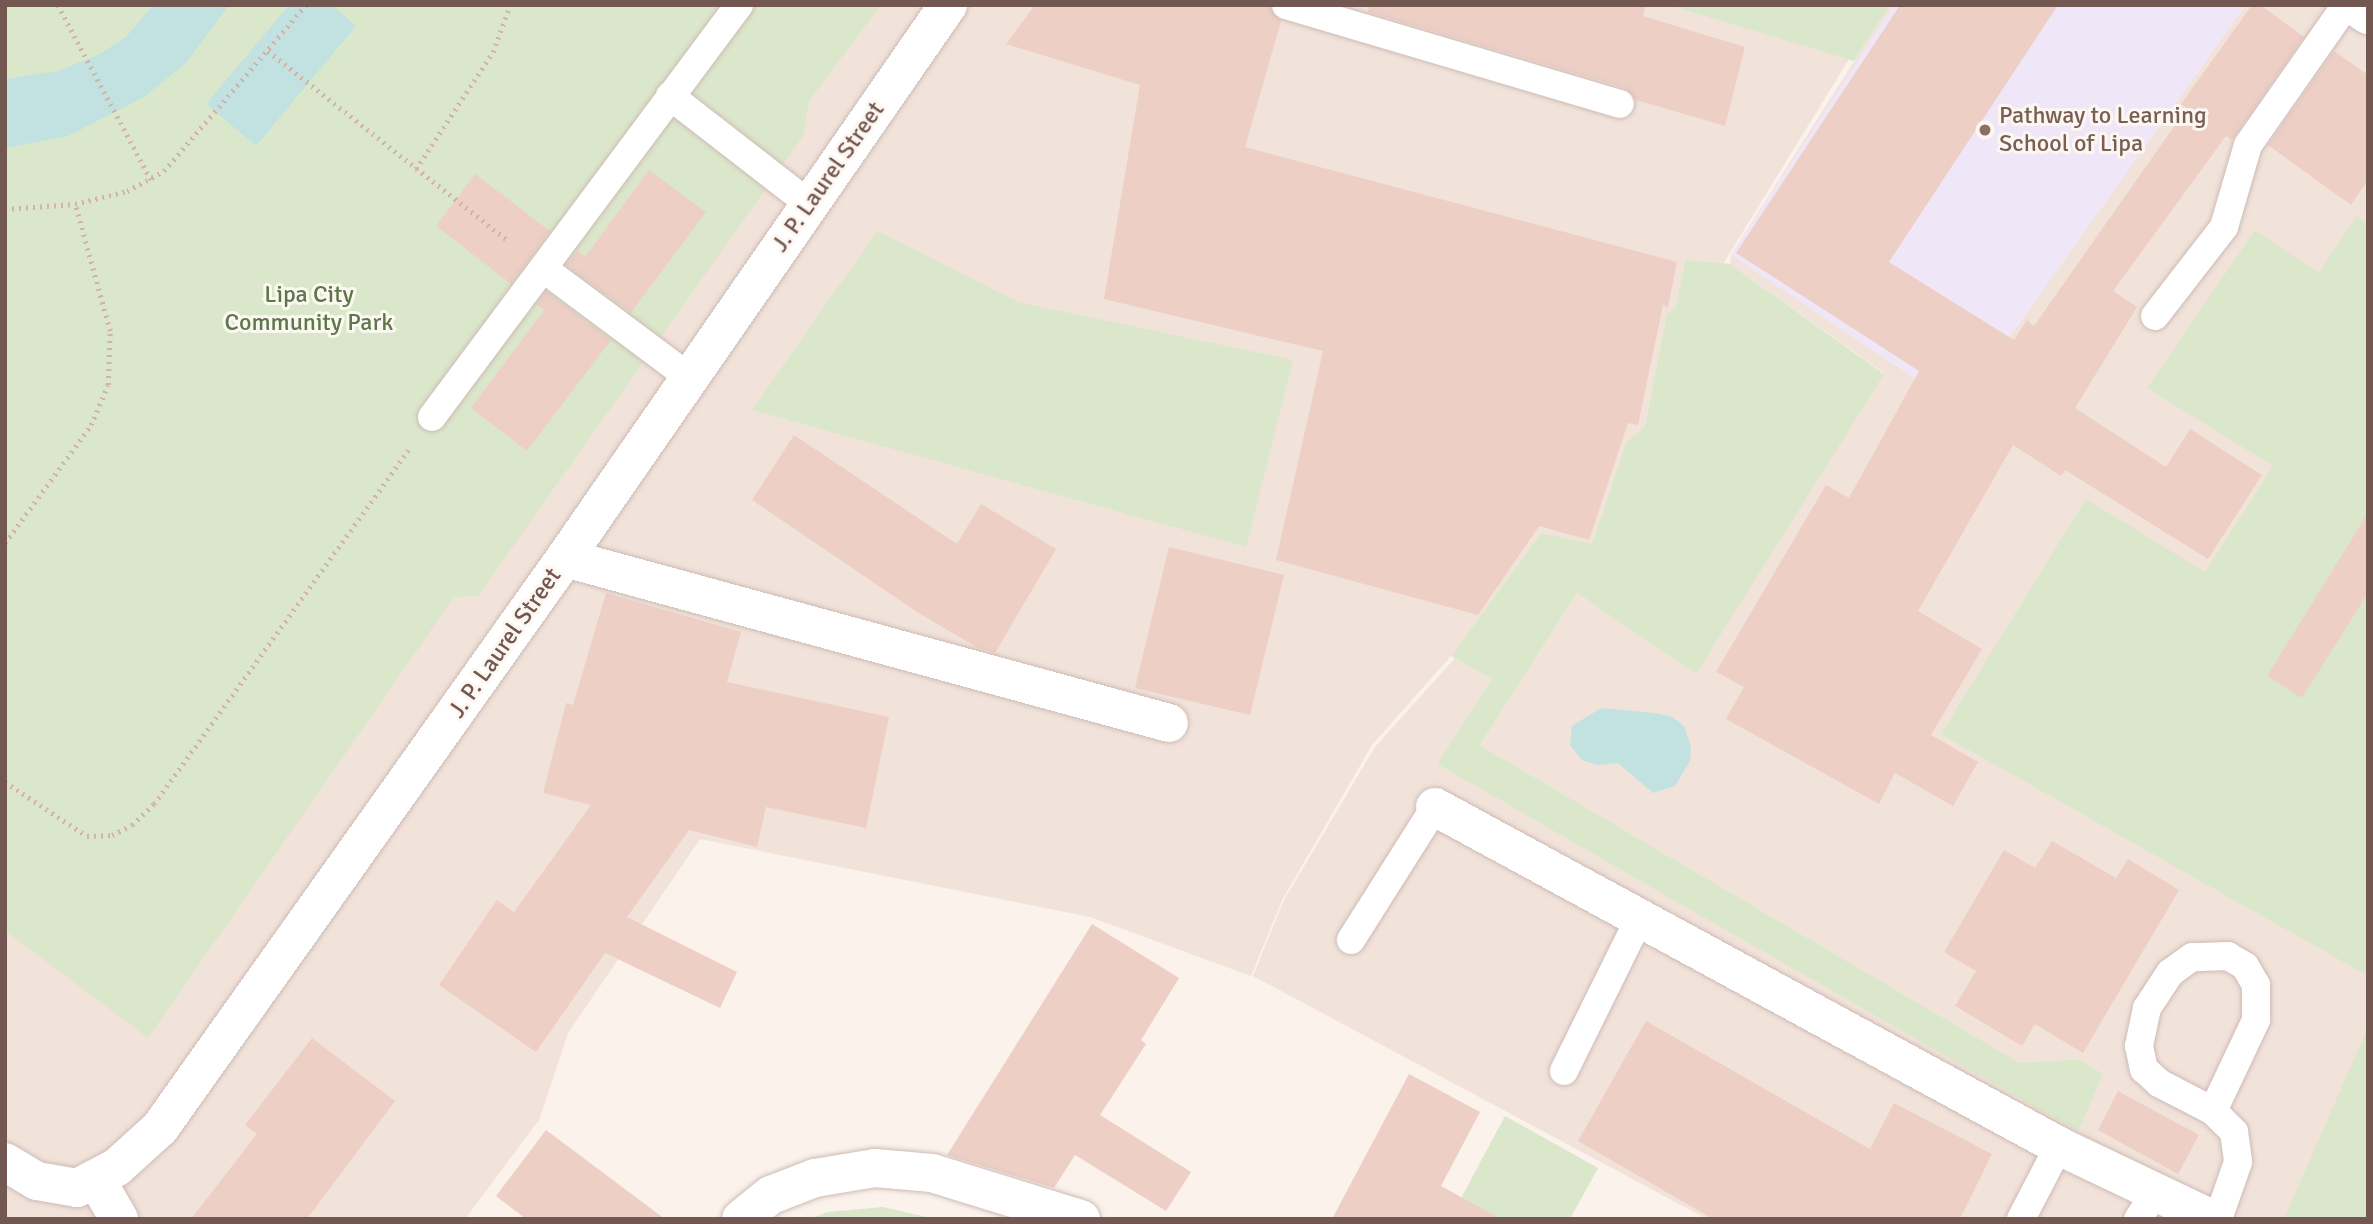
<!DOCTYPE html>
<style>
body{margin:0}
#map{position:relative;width:2373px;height:1224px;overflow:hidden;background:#faf2eb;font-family:Signika,sans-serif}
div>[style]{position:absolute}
.residential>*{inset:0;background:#f1e3da}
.education>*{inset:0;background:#efe7f7}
.green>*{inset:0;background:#dbe7cb}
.water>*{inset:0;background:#c1e2e1}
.building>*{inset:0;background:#edcfc6}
.path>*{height:4.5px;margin-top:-2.25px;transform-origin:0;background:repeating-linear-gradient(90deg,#d2b2a9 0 2px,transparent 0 7px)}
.roads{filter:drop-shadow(0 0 2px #cebbb5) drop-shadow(0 0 2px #cebbb5)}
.lane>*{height:28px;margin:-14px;padding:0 14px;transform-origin:14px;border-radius:14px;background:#fff}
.street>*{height:38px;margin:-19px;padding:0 19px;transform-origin:19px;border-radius:19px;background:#fff}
.secondary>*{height:38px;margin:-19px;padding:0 19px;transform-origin:19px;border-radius:19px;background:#fff}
.dots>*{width:19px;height:19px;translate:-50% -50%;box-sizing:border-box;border:4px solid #fdf7f1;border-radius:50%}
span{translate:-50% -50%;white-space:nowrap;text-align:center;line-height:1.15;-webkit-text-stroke:6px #fdf7f1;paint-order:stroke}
.education-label{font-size:24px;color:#785e54}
.left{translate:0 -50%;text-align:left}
.street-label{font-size:24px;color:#735751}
.park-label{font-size:24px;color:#5e774a}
.frame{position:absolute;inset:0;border:7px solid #735751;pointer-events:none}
</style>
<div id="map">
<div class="residential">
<i style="clip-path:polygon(5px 5px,1668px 5px,1849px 59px,1723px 264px,1685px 260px,1675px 309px,1667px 315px,1645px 426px,1626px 443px,1592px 545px,1541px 533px,1451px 656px,1372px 745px,1282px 900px,1251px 976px,1090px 917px,700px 839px,568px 1033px,539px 1120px,465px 1219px,5px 1219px)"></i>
<i style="clip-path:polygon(1890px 5px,2368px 5px,2368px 1219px,1707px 1219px,1253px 976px,1283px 902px,1375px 747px,1455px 658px,1492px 679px,1437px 764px,2078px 1131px,2102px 1074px,2079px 1059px,2020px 1063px,1480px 745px,1577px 593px,1695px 673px,1884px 373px,1730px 264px,1731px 255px)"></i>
</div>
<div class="education">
<i style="clip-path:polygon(1894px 5px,2246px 5px,1959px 408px,1731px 255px)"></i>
</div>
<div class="green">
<i style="clip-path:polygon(5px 5px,881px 5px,809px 101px,803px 136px,478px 596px,454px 597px,148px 1038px,5px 931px)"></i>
<i style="clip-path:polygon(1668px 5px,1890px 5px,1854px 61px)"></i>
<i style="clip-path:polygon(2356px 216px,2368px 224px,2368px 976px,1941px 734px,2086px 499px,2205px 572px,2273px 466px,2147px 388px,2255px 230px,2319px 273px)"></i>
<i style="clip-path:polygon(877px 231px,1018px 302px,1293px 360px,1246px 547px,752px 410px)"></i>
<i style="clip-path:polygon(1685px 260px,1730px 264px,1884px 374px,1696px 674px,1577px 593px,1480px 745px,2020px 1063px,2079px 1059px,2103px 1074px,2078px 1132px,1437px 764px,1492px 679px,1451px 656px,1541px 533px,1592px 544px,1626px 443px,1645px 426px,1667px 314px,1675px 309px)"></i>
<i style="clip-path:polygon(2368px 1027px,2368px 1219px,2284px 1219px)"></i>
<i style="clip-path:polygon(1505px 1116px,1598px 1168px,1570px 1219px,1450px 1219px)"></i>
<i style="clip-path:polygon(883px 1207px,936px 1219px,810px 1219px,828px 1212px)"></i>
</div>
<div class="water">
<i style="clip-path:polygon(153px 5px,229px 5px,187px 62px,144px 97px,68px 136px,5px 148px,5px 79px,58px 71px,100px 54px,126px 37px)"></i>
<i style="clip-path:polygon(289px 5px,332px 5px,356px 26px,256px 146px,206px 104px)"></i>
<i style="clip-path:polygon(1601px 708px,1654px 713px,1672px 717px,1684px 726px,1691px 747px,1690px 761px,1675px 786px,1653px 793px,1618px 763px,1597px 765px,1582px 760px,1570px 745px,1572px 726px)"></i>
</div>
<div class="building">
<i style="clip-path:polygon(1035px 5px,1270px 5px,1281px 21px,1245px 147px,1677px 262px,1668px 307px,1663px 305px,1638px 425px,1628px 423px,1589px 540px,1539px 526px,1478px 615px,1276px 560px,1323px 351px,1104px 299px,1140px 85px,1006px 44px)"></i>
<i style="clip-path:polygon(1370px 5px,1646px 5px,1643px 16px,1745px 47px,1725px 126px,1636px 100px,1625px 88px,1368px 12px)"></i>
<i style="clip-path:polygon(1900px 5px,2058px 5px,1889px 262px,2014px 340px,2027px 320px,2034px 326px,2187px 108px,2181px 104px,2252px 5px,2260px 5px,2304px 37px,2232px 140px,2226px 136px,2113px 291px,2137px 307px,2075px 408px,2166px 467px,2190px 429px,2262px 475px,2208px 559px,2065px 470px,2061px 476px,2013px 445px,1918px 611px,1982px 649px,1931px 735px,1978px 762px,1953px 806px,1895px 773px,1879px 804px,1726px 719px,1744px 687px,1716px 672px,1826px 485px,1849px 498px,1919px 371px,1736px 253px)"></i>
<i style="clip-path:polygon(2334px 51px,2368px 75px,2368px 180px,2351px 205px,2268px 145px)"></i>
<i style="clip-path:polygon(649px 170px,706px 212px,631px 313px,566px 265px,577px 251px,585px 257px)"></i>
<i style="clip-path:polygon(475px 174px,550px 231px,511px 284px,436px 226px)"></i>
<i style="clip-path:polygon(546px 291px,611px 340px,527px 451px,471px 408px,544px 310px,537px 304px)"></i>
<i style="clip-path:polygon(794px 435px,957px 544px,981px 504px,1056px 549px,995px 653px,978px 648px,917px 612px,752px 500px)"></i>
<i style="clip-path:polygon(2368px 513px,2368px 593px,2302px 698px,2267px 676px)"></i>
<i style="clip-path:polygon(1169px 547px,1284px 575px,1250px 715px,1135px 688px)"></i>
<i style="clip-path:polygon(606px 593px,741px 632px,727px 682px,889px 717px,866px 828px,766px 807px,757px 847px,689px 830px,627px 917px,737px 972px,720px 1008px,605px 953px,536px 1052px,439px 985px,497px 900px,514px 912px,591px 805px,543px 793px,566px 703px,573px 705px)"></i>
<i style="clip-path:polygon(2052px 841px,2116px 878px,2128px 859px,2179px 890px,2083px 1053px,2035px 1024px,2022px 1046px,1955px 1006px,1976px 971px,1944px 952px,2004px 850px,2035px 868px)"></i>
<i style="clip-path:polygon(1092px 924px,1179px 978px,1141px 1040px,1146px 1044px,1100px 1115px,1191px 1172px,1166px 1211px,1075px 1155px,1054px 1188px,947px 1155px)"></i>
<i style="clip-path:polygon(1646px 1021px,1870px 1149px,1894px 1103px,1992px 1154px,1960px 1219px,1713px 1219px,1578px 1141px)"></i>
<i style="clip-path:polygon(312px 1038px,395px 1101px,307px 1219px,191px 1219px,257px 1134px,245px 1125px)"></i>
<i style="clip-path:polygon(1409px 1074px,1480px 1112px,1441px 1186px,1501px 1219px,1332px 1219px)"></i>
<i style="clip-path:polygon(2118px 1091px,2199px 1135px,2178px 1174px,2098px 1130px)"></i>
<i style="clip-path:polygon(546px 1130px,665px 1219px,526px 1219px,496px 1196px)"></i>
</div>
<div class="path">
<i style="left:58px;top:5px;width:198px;rotate:62deg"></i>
<i style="left:268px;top:51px;width:307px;rotate:38.3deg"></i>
<i style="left:416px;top:169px;width:140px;rotate:-56.7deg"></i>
<i style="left:493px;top:52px;width:50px;rotate:-70.1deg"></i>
<i style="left:5px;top:209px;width:70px;rotate:-4.1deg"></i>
<i style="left:75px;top:204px;width:54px;rotate:-14deg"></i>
<i style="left:127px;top:191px;width:42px;rotate:-28.4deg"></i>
<i style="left:164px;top:171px;width:218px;rotate:-49.5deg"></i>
<i style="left:5px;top:543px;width:146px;rotate:-53.9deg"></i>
<i style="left:91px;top:425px;width:43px;rotate:-67deg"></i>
<i style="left:108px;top:385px;width:54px;rotate:-87.9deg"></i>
<i style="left:110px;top:331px;width:132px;rotate:-105.4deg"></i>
<i style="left:5px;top:782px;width:98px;rotate:33.4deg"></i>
<i style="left:87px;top:836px;width:25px;rotate:-2deg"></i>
<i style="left:112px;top:835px;width:22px;rotate:-27deg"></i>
<i style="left:132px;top:825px;width:30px;rotate:-44deg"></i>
<i style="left:154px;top:804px;width:436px;rotate:-54.3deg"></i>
</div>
<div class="roads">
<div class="lane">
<i style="left:1286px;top:5px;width:348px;rotate:16.5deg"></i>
<i style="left:670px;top:96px;width:176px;rotate:37.8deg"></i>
<i style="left:544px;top:269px;width:181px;rotate:36.7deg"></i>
<i style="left:2155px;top:316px;width:113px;rotate:-52.2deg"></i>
<i style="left:2224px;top:227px;width:85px;rotate:-73.7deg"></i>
<i style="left:2248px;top:145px;width:171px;rotate:-55deg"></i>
<i style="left:432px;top:417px;width:514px;rotate:-53.31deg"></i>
<i style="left:1351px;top:940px;width:157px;rotate:-57.7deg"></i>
<i style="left:1564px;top:1071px;width:169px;rotate:-63.7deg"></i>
<i style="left:2213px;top:1111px;width:101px;rotate:-64.7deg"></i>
<i style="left:2256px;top:1020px;width:35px;rotate:-90deg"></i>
<i style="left:2256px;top:985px;width:22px;rotate:-120deg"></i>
<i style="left:2245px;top:966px;width:20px;rotate:-150deg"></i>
<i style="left:2228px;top:956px;width:36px;rotate:178deg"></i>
<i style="left:2192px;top:957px;width:27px;rotate:144deg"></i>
<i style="left:2170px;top:973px;width:42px;rotate:123.3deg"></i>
<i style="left:2147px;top:1008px;width:39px;rotate:102deg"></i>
<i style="left:2139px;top:1046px;width:24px;rotate:78deg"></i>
<i style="left:2144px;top:1069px;width:21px;rotate:43deg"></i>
<i style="left:2159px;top:1083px;width:61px;rotate:27.4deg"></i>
<i style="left:2213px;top:1111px;width:30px;rotate:45deg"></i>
<i style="left:2234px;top:1132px;width:30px;rotate:82deg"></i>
<i style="left:2238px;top:1162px;width:60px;rotate:109.3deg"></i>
<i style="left:2021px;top:1219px;width:82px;rotate:-62.5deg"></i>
<i style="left:2138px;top:1219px;width:30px;rotate:-57deg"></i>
</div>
<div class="street">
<i style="left:2353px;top:5px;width:18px;rotate:34deg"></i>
<i style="left:565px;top:558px;width:626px;rotate:15.28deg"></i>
<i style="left:1435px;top:807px;width:710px;rotate:28.51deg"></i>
<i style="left:2059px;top:1146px;width:170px;rotate:25.5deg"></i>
<i style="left:97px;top:1181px;width:44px;rotate:59.9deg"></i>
<i style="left:741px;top:1219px;width:38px;rotate:-39deg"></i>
<i style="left:771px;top:1195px;width:47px;rotate:-21.1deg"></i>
<i style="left:815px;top:1178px;width:61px;rotate:-9.5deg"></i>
<i style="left:875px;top:1168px;width:57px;rotate:5deg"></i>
<i style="left:932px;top:1173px;width:156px;rotate:17.2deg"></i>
</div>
<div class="secondary">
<i style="left:5px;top:1162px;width:37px;rotate:31deg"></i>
<i style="left:37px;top:1181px;width:41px;rotate:9.9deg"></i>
<i style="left:77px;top:1188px;width:45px;rotate:-27.7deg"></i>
<i style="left:117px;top:1167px;width:58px;rotate:-42.2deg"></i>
<i style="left:160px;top:1128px;width:699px;rotate:-54.61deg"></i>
<i style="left:565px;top:558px;width:673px;rotate:-55.29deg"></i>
</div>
</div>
<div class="dots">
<i style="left:1985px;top:130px;background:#8d6e63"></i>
</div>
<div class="education-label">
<span class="left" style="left:1999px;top:130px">Pathway to Learning<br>School of Lipa</span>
</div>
<div class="street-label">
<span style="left:828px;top:177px;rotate:-55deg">J. P. Laurel Street</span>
<span style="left:505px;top:643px;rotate:-55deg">J. P. Laurel Street</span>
</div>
<div class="park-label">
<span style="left:309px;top:309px">Lipa City<br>Community Park</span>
</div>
<div class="frame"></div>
</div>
